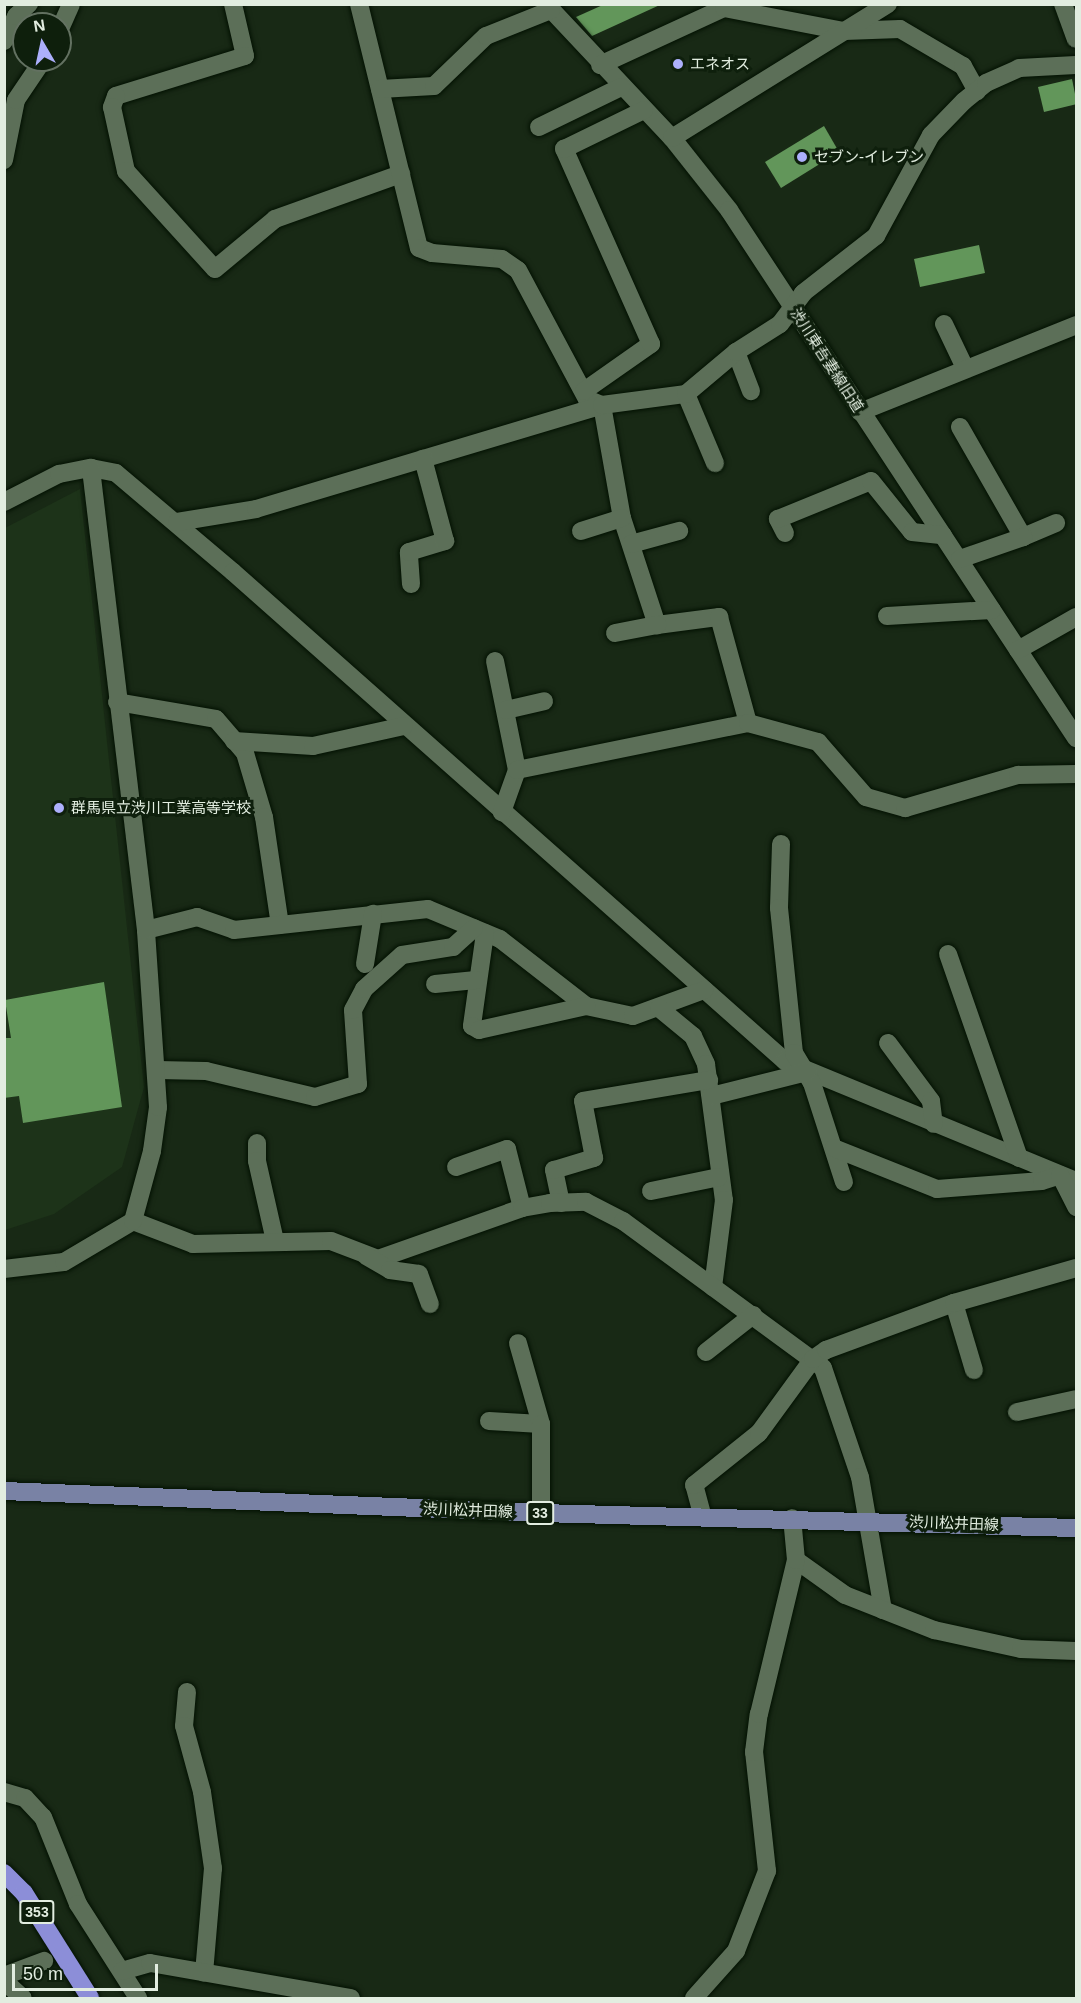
<!DOCTYPE html>
<meta charset="utf-8">
<style>
body{margin:0}
#map{position:relative;width:1081px;height:2003px;overflow:hidden;background:#182915;font-family:Arial,"Noto Sans JP",sans-serif}
div>[style]{position:absolute}
.built>*{inset:0;background:#1d3319}
.building>*{inset:0;background:#62965a}
.roads{filter:drop-shadow(0 0 2px #031102) drop-shadow(0 0 2px #031102)}
.minor>*{height:18px;margin:-9px;padding:0 9px;transform-origin:9px;border-radius:9px;background:#5c6f58}
.major>*{height:18px;margin:-9px;padding:0 9px;transform-origin:9px;border-radius:9px;background:#7982a5}
.highway>*{height:18px;margin:-9px;padding:0 9px;transform-origin:9px;border-radius:9px;background:#8c8ed8}
.dots>*{width:16px;height:16px;translate:-50% -50%;box-sizing:border-box;border:3px solid #0e1f0c;border-radius:50%}
span{translate:-50% -50%;white-space:nowrap;text-align:center;line-height:1.15;-webkit-text-stroke:6px #0e1f0c;paint-order:stroke}
.shield-label span{padding:2px 4px;background:#0e1f0c;border:2px solid;border-radius:4px;-webkit-text-stroke-width:0}
.shield-label{font-size:14px;color:#e2ede0;font-weight:700}
.poi-label{font-size:15px;color:#e2ede0}
.left{translate:0 -50%;text-align:left}
.street-label{font-size:15px;color:#e2ede0}
.frame{position:absolute;inset:0;border:6px solid #e2ede0;pointer-events:none}
.north{position:absolute;left:12px;top:12px;width:60px;height:60px;box-sizing:border-box;background:#0e1f0c;border:2px solid #637161;border-radius:50%;rotate:351deg;font-size:16px;font-weight:700;line-height:24px;text-align:center;color:#e2ede0}
.north::after{content:'';display:block;margin:auto;width:21px;height:27px;background:#acaffb;clip-path:polygon(50% 0,100% 100%,50% 72%,0 100%)}
.scale{position:absolute;left:12px;top:1964px;width:146px;height:27px;box-sizing:border-box;border:3px solid #e2ede0;border-top:0;padding-left:8px;font-size:18px;line-height:21px;white-space:nowrap;color:#e2ede0;-webkit-text-stroke:4px #0e1f0c;paint-order:stroke}
</style>
<div id="map">
<div class="built">
<i style="clip-path:polygon(80px 489px,144px 1087px,122px 1167px,54px 1214px,5px 1230px,5px 528px)"></i>
</div>
<div class="building">
<i style="clip-path:polygon(605px 4px,662px 4px,592px 36px,576px 17px)"></i>
<i style="clip-path:polygon(1072px 79px,1077px 104px,1044px 112px,1038px 87px)"></i>
<i style="clip-path:polygon(824px 126px,839px 152px,781px 188px,765px 162px)"></i>
<i style="clip-path:polygon(979px 245px,985px 273px,920px 287px,914px 259px)"></i>
<i style="clip-path:polygon(104px 982px,122px 1107px,23px 1123px,19px 1096px,4px 1098px,4px 1038px,11px 1038px,5px 1000px)"></i>
</div>
<div class="roads">
<div class="minor">
<i style="left:233px;top:4px;width:53px;rotate:77deg"></i>
<i style="left:245px;top:56px;width:135px;rotate:162.8deg"></i>
<i style="left:116px;top:96px;width:12px;rotate:110deg"></i>
<i style="left:112px;top:107px;width:66px;rotate:77.7deg"></i>
<i style="left:126px;top:171px;width:132px;rotate:47.8deg"></i>
<i style="left:215px;top:269px;width:78px;rotate:-39.8deg"></i>
<i style="left:275px;top:219px;width:134px;rotate:-19.7deg"></i>
<i style="left:359px;top:4px;width:251px;rotate:76.2deg"></i>
<i style="left:419px;top:248px;width:14px;rotate:21deg"></i>
<i style="left:432px;top:253px;width:70px;rotate:4.9deg"></i>
<i style="left:502px;top:259px;width:19px;rotate:35deg"></i>
<i style="left:518px;top:270px;width:146px;rotate:61.9deg"></i>
<i style="left:587px;top:399px;width:16px;rotate:22deg"></i>
<i style="left:602px;top:405px;width:115px;rotate:80deg"></i>
<i style="left:622px;top:518px;width:113px;rotate:71.9deg"></i>
<i style="left:657px;top:625px;width:63px;rotate:-7.4deg"></i>
<i style="left:719px;top:617px;width:110px;rotate:74.7deg"></i>
<i style="left:546px;top:4px;width:184px;rotate:46.8deg"></i>
<i style="left:672px;top:138px;width:92px;rotate:51.6deg"></i>
<i style="left:729px;top:210px;width:632px;rotate:56.69deg"></i>
<i style="left:1063px;top:4px;width:37px;rotate:70deg"></i>
<i style="left:60px;top:29px;width:27px;rotate:-66deg"></i>
<i style="left:4px;top:41px;width:28px;rotate:-64deg"></i>
<i style="left:16px;top:16px;width:18px;rotate:-43deg"></i>
<i style="left:600px;top:65px;width:136px;rotate:-24.7deg"></i>
<i style="left:724px;top:8px;width:122px;rotate:10.9deg"></i>
<i style="left:844px;top:31px;width:56px;rotate:-2deg"></i>
<i style="left:900px;top:29px;width:73px;rotate:30.4deg"></i>
<i style="left:963px;top:66px;width:29px;rotate:61deg"></i>
<i style="left:380px;top:89px;width:54px;rotate:-3.2deg"></i>
<i style="left:434px;top:86px;width:72px;rotate:-43.9deg"></i>
<i style="left:486px;top:36px;width:70px;rotate:-21.8deg"></i>
<i style="left:539px;top:127px;width:91px;rotate:-26deg"></i>
<i style="left:672px;top:138px;width:254px;rotate:-31.8deg"></i>
<i style="left:4px;top:160px;width:61px;rotate:-78.7deg"></i>
<i style="left:16px;top:100px;width:48px;rotate:-56deg"></i>
<i style="left:944px;top:324px;width:49px;rotate:64.5deg"></i>
<i style="left:736px;top:352px;width:42px;rotate:69deg"></i>
<i style="left:584px;top:391px;width:82px;rotate:-35deg"></i>
<i style="left:651px;top:344px;width:214px;rotate:-114deg"></i>
<i style="left:564px;top:149px;width:89px;rotate:-26deg"></i>
<i style="left:686px;top:394px;width:75px;rotate:67.2deg"></i>
<i style="left:860px;top:412px;width:233px;rotate:-21.9deg"></i>
<i style="left:960px;top:427px;width:127px;rotate:60.2deg"></i>
<i style="left:1023px;top:537px;width:36px;rotate:-23deg"></i>
<i style="left:4px;top:502px;width:62px;rotate:-27deg"></i>
<i style="left:59px;top:474px;width:33px;rotate:-11deg"></i>
<i style="left:91px;top:468px;width:25px;rotate:11deg"></i>
<i style="left:116px;top:473px;width:153px;rotate:40.2deg"></i>
<i style="left:233px;top:572px;width:737px;rotate:41.54deg"></i>
<i style="left:785px;top:1061px;width:315px;rotate:22.4deg"></i>
<i style="left:177px;top:522px;width:80px;rotate:-9.3deg"></i>
<i style="left:256px;top:509px;width:361px;rotate:-16.7deg"></i>
<i style="left:602px;top:405px;width:85px;rotate:-7.5deg"></i>
<i style="left:686px;top:394px;width:65px;rotate:-40deg"></i>
<i style="left:736px;top:352px;width:52px;rotate:-32.5deg"></i>
<i style="left:780px;top:324px;width:39px;rotate:-53deg"></i>
<i style="left:803px;top:293px;width:93px;rotate:-38deg"></i>
<i style="left:876px;top:236px;width:115px;rotate:-61.4deg"></i>
<i style="left:931px;top:135px;width:47px;rotate:-45.9deg"></i>
<i style="left:964px;top:101px;width:28px;rotate:-39deg"></i>
<i style="left:986px;top:83px;width:36px;rotate:-24deg"></i>
<i style="left:1019px;top:68px;width:57px;rotate:-3deg"></i>
<i style="left:581px;top:531px;width:43px;rotate:-17.6deg"></i>
<i style="left:785px;top:533px;width:16px;rotate:-117deg"></i>
<i style="left:778px;top:519px;width:100px;rotate:-22.2deg"></i>
<i style="left:871px;top:481px;width:65px;rotate:51.2deg"></i>
<i style="left:912px;top:532px;width:31px;rotate:6deg"></i>
<i style="left:631px;top:544px;width:50px;rotate:-15.2deg"></i>
<i style="left:960px;top:559px;width:67px;rotate:-19.2deg"></i>
<i style="left:411px;top:584px;width:32px;rotate:-94deg"></i>
<i style="left:409px;top:552px;width:38px;rotate:-17deg"></i>
<i style="left:445px;top:541px;width:85px;rotate:-105deg"></i>
<i style="left:887px;top:616px;width:105px;rotate:-3.3deg"></i>
<i style="left:615px;top:633px;width:43px;rotate:-10.8deg"></i>
<i style="left:1018px;top:650px;width:67px;rotate:-29.6deg"></i>
<i style="left:495px;top:661px;width:111px;rotate:78.6deg"></i>
<i style="left:517px;top:770px;width:45px;rotate:109.7deg"></i>
<i style="left:117px;top:702px;width:100px;rotate:9.7deg"></i>
<i style="left:216px;top:719px;width:45px;rotate:49.5deg"></i>
<i style="left:245px;top:753px;width:67px;rotate:73.5deg"></i>
<i style="left:264px;top:817px;width:109px;rotate:81.6deg"></i>
<i style="left:506px;top:710px;width:39px;rotate:-13deg"></i>
<i style="left:234px;top:741px;width:79px;rotate:3.6deg"></i>
<i style="left:313px;top:746px;width:93px;rotate:-12.4deg"></i>
<i style="left:517px;top:770px;width:236px;rotate:-11.5deg"></i>
<i style="left:748px;top:723px;width:73px;rotate:15.2deg"></i>
<i style="left:818px;top:742px;width:73px;rotate:48.9deg"></i>
<i style="left:866px;top:797px;width:41px;rotate:15.8deg"></i>
<i style="left:905px;top:808px;width:118px;rotate:-16.3deg"></i>
<i style="left:1018px;top:775px;width:58px;rotate:-1deg"></i>
<i style="left:781px;top:844px;width:64px;rotate:91.8deg"></i>
<i style="left:779px;top:908px;width:146px;rotate:84.1deg"></i>
<i style="left:794px;top:1053px;width:35px;rotate:59deg"></i>
<i style="left:812px;top:1083px;width:104px;rotate:72.1deg"></i>
<i style="left:146px;top:930px;width:53px;rotate:-14.3deg"></i>
<i style="left:197px;top:917px;width:39px;rotate:19deg"></i>
<i style="left:234px;top:930px;width:195px;rotate:-6.2deg"></i>
<i style="left:428px;top:909px;width:78px;rotate:22.6deg"></i>
<i style="left:500px;top:939px;width:109px;rotate:37.9deg"></i>
<i style="left:586px;top:1006px;width:48px;rotate:12deg"></i>
<i style="left:633px;top:1016px;width:76px;rotate:-20.1deg"></i>
<i style="left:485px;top:933px;width:94px;rotate:98deg"></i>
<i style="left:472px;top:1026px;width:8px;rotate:30deg"></i>
<i style="left:479px;top:1030px;width:110px;rotate:-12.6deg"></i>
<i style="left:948px;top:954px;width:216px;rotate:70.8deg"></i>
<i style="left:365px;top:964px;width:51px;rotate:-80.9deg"></i>
<i style="left:435px;top:984px;width:41px;rotate:-5.6deg"></i>
<i style="left:659px;top:1008px;width:44px;rotate:39.5deg"></i>
<i style="left:693px;top:1036px;width:31px;rotate:65deg"></i>
<i style="left:706px;top:1064px;width:137px;rotate:82.5deg"></i>
<i style="left:724px;top:1200px;width:88px;rotate:97.2deg"></i>
<i style="left:888px;top:1043px;width:72px;rotate:53.4deg"></i>
<i style="left:931px;top:1101px;width:23px;rotate:83deg"></i>
<i style="left:158px;top:1070px;width:48px;rotate:1.2deg"></i>
<i style="left:206px;top:1071px;width:112px;rotate:13.4deg"></i>
<i style="left:315px;top:1097px;width:45px;rotate:-16.8deg"></i>
<i style="left:358px;top:1084px;width:74px;rotate:-93.9deg"></i>
<i style="left:353px;top:1010px;width:24px;rotate:-62deg"></i>
<i style="left:364px;top:989px;width:51px;rotate:-41.8deg"></i>
<i style="left:402px;top:955px;width:52px;rotate:-8.9deg"></i>
<i style="left:453px;top:947px;width:28px;rotate:-42deg"></i>
<i style="left:711px;top:1096px;width:99px;rotate:-14deg"></i>
<i style="left:257px;top:1143px;width:18px;rotate:90deg"></i>
<i style="left:257px;top:1161px;width:82px;rotate:77.3deg"></i>
<i style="left:834px;top:1148px;width:111px;rotate:21.7deg"></i>
<i style="left:937px;top:1189px;width:105px;rotate:-4.4deg"></i>
<i style="left:1042px;top:1181px;width:19px;rotate:-18deg"></i>
<i style="left:1060px;top:1175px;width:36px;rotate:63deg"></i>
<i style="left:456px;top:1167px;width:54px;rotate:-19.4deg"></i>
<i style="left:507px;top:1149px;width:61px;rotate:75.7deg"></i>
<i style="left:651px;top:1191px;width:69px;rotate:-11.6deg"></i>
<i style="left:561px;top:1203px;width:34px;rotate:-102deg"></i>
<i style="left:554px;top:1170px;width:42px;rotate:-16.7deg"></i>
<i style="left:594px;top:1158px;width:58px;rotate:-100.9deg"></i>
<i style="left:583px;top:1101px;width:128px;rotate:-9.5deg"></i>
<i style="left:133px;top:1221px;width:64px;rotate:21deg"></i>
<i style="left:193px;top:1244px;width:138px;rotate:-1.2deg"></i>
<i style="left:331px;top:1241px;width:50px;rotate:21deg"></i>
<i style="left:378px;top:1259px;width:153px;rotate:-19.5deg"></i>
<i style="left:522px;top:1208px;width:28px;rotate:-10deg"></i>
<i style="left:550px;top:1203px;width:36px;rotate:-2deg"></i>
<i style="left:586px;top:1202px;width:42px;rotate:27.2deg"></i>
<i style="left:623px;top:1221px;width:248px;rotate:36.3deg"></i>
<i style="left:823px;top:1368px;width:115px;rotate:71.3deg"></i>
<i style="left:860px;top:1477px;width:135px;rotate:80.2deg"></i>
<i style="left:366px;top:1256px;width:28px;rotate:30deg"></i>
<i style="left:390px;top:1270px;width:29px;rotate:8deg"></i>
<i style="left:419px;top:1274px;width:32px;rotate:70deg"></i>
<i style="left:4px;top:1269px;width:60px;rotate:-6.7deg"></i>
<i style="left:64px;top:1262px;width:80px;rotate:-30.7deg"></i>
<i style="left:133px;top:1221px;width:73px;rotate:-74.8deg"></i>
<i style="left:152px;top:1151px;width:44px;rotate:-82.2deg"></i>
<i style="left:158px;top:1107px;width:177px;rotate:-93.9deg"></i>
<i style="left:146px;top:930px;width:465px;rotate:-96.8deg"></i>
<i style="left:954px;top:1303px;width:70px;rotate:73.4deg"></i>
<i style="left:706px;top:1352px;width:60px;rotate:-38.2deg"></i>
<i style="left:1017px;top:1412px;width:60px;rotate:-12.4deg"></i>
<i style="left:489px;top:1421px;width:52px;rotate:3.3deg"></i>
<i style="left:541px;top:1424px;width:84px;rotate:-105.9deg"></i>
<i style="left:541px;top:1513px;width:89px;rotate:-90deg"></i>
<i style="left:702px;top:1514px;width:30px;rotate:-105deg"></i>
<i style="left:694px;top:1485px;width:83px;rotate:-38.7deg"></i>
<i style="left:759px;top:1433px;width:92px;rotate:-53.9deg"></i>
<i style="left:813px;top:1359px;width:16px;rotate:-35deg"></i>
<i style="left:826px;top:1350px;width:136px;rotate:-20.2deg"></i>
<i style="left:954px;top:1303px;width:127px;rotate:-16deg"></i>
<i style="left:796px;top:1560px;width:60px;rotate:35.5deg"></i>
<i style="left:845px;top:1595px;width:96px;rotate:21.5deg"></i>
<i style="left:934px;top:1630px;width:89px;rotate:12.3deg"></i>
<i style="left:1021px;top:1649px;width:55px;rotate:2.1deg"></i>
<i style="left:187px;top:1692px;width:34px;rotate:95deg"></i>
<i style="left:184px;top:1726px;width:68px;rotate:74.7deg"></i>
<i style="left:202px;top:1792px;width:77px;rotate:81.8deg"></i>
<i style="left:213px;top:1868px;width:105px;rotate:94.9deg"></i>
<i style="left:4px;top:1792px;width:22px;rotate:16deg"></i>
<i style="left:25px;top:1798px;width:26px;rotate:47deg"></i>
<i style="left:43px;top:1817px;width:94px;rotate:68.1deg"></i>
<i style="left:78px;top:1904px;width:112px;rotate:57.4deg"></i>
<i style="left:122px;top:1971px;width:29px;rotate:-16deg"></i>
<i style="left:150px;top:1963px;width:204px;rotate:9.9deg"></i>
<i style="left:4px;top:1976px;width:43px;rotate:-20.6deg"></i>
<i style="left:4px;top:1981px;width:25px;rotate:42deg"></i>
<i style="left:694px;top:1998px;width:63px;rotate:-48.2deg"></i>
<i style="left:736px;top:1951px;width:86px;rotate:-68.8deg"></i>
<i style="left:767px;top:1871px;width:120px;rotate:-96.2deg"></i>
<i style="left:754px;top:1752px;width:38px;rotate:-83deg"></i>
<i style="left:759px;top:1714px;width:158px;rotate:-76.5deg"></i>
<i style="left:796px;top:1560px;width:42px;rotate:-95.4deg"></i>
</div>
<div class="major">
<i style="left:4px;top:1491px;width:537px;rotate:2.35deg"></i>
<i style="left:541px;top:1513px;width:535px;rotate:1.61deg"></i>
</div>
<div class="highway">
<i style="left:4px;top:1873px;width:28px;rotate:45deg"></i>
<i style="left:24px;top:1893px;width:124px;rotate:57.8deg"></i>
</div>
</div>
<div class="dots">
<i style="left:678px;top:64px;background:#acaffb"></i>
<i style="left:802px;top:157px;background:#acaffb"></i>
<i style="left:59px;top:808px;background:#acaffb"></i>
</div>
<div class="shield-label">
<span style="left:540px;top:1513px">33</span>
<span style="left:37px;top:1912px">353</span>
</div>
<div class="poi-label">
<span class="left" style="left:690px;top:64px">エネオス</span>
<span class="left" style="left:814px;top:157px">セブン-イレブン</span>
<span class="left" style="left:71px;top:808px">群馬県立渋川工業高等学校</span>
</div>
<div class="street-label">
<span style="left:827px;top:360px;rotate:57deg">渋川東吾妻線旧道</span>
<span style="left:468px;top:1510px;rotate:2deg">渋川松井田線</span>
<span style="left:954px;top:1523px;rotate:2deg">渋川松井田線</span>
</div>
<div class="frame"></div>
<div class="north">N</div>
<div class="scale">50 m</div>
</div>
